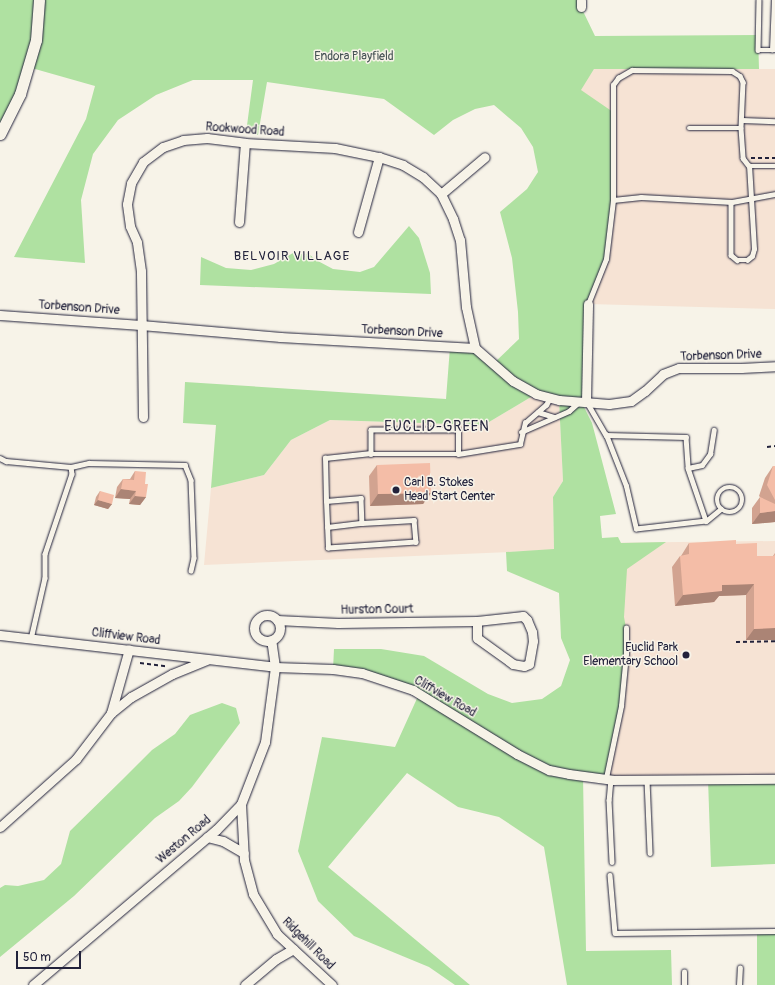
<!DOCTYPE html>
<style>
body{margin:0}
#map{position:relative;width:775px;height:985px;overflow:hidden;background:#f7f3e8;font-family:Pangolin,sans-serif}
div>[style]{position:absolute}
.built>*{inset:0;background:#f6e3d4}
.green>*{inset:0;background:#afe1a1}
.path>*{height:1.5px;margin-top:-0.75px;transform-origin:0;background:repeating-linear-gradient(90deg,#22223b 0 4px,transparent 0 7px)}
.roads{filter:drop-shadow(0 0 1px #22223b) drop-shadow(0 0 1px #22223b)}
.service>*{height:4.5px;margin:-2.25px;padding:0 2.25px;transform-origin:2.25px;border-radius:2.25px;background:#f7f3e8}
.service>.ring{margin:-2.25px;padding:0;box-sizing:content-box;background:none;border:4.5px solid #f7f3e8;border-radius:50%}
.minor>*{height:9px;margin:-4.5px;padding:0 4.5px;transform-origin:4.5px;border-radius:4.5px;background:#f7f3e8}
.minor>.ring{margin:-4.5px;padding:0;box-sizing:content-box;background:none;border:9px solid #f7f3e8;border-radius:50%}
.tertiary>*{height:11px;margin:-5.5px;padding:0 5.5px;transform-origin:5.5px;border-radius:5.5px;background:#f7f3e8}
.wall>*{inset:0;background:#d2a390}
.shaded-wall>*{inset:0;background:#ab8475}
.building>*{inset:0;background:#f4bda7}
.dots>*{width:11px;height:11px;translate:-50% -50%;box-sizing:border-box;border:2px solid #f7f3e8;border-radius:50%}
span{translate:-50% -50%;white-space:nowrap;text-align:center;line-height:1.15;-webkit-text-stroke:3px #f7f3e8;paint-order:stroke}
.park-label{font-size:12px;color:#455254}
.street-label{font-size:12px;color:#22223b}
.poi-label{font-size:12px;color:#22223b}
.left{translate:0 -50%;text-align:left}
.right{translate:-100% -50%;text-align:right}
.neighbourhood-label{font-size:13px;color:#22223b;letter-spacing:1px}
.quarter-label{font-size:14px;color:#22223b;letter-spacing:1px}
.scale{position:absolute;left:16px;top:951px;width:65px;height:18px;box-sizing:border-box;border:2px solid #22223b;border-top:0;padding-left:5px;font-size:12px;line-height:14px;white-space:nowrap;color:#22223b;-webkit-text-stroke:3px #f7f3e8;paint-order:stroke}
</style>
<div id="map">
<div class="built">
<i style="clip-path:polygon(594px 69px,775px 69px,775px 309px,588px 304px,580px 90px)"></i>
<i style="clip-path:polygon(536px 394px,559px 400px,563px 481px,553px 497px,554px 550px,204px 565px,211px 488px,264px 475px,291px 440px,330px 420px,484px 425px)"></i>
<i style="clip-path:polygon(775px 541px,775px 779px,606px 778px,596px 543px)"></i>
</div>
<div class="green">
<i style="clip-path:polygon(0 0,581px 0,581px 7px,595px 36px,758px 35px,759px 69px,594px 69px,581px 90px,613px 112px,613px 200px,606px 259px,588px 304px,586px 401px,581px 401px,592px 423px,616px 514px,600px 516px,602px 538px,618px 537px,621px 543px,666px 542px,627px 569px,624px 617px,626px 628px,621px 706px,606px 778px,583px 776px,586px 951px,671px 950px,672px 985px,567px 985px,544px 847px,499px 817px,458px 807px,407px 773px,328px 867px,470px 985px,455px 985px,429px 967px,354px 936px,318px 901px,298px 851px,322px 737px,395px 747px,419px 694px,333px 669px,334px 649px,381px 649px,424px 656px,488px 694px,512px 703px,542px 699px,561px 686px,570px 660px,561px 638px,559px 593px,507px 571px,506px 552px,554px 549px,553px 497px,563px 481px,559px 400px,536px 394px,484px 425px,330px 420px,291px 440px,264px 475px,211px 488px,216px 425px,183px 423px,185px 382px,446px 399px,450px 347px,475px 348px,494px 363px,519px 339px,518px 312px,512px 258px,500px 212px,527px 189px,538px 172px,533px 147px,521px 128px,494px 105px,475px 109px,453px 120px,434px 135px,384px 99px,267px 82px,258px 135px,246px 133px,253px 80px,193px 80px,156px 95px,118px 120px,93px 154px,81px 200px,85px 263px,14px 257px,86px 119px,95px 86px,28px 67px,0 134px)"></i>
<i style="clip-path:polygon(409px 226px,419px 238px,430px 273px,431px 294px,200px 285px,201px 257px,226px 268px,251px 270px,274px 264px,293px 253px,309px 254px,316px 260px,333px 269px,360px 272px,374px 267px)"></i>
<i style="clip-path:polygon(222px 703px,236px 708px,240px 723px,192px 787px,179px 801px,155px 818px,74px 896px,0 957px,0 888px,5px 885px,18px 886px,44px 880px,61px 864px,70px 831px,123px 779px,152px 750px,175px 734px,190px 715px)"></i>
<i style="clip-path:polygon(708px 779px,775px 779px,775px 864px,711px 867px)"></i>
<i style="clip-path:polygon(757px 931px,775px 931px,775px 985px,757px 985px)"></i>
</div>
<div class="path">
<i style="left:751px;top:158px;width:24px"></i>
<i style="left:767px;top:447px;width:8px;rotate:-7deg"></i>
<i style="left:736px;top:642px;width:39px;rotate:-1deg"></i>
<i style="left:140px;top:663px;width:26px;rotate:7deg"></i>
</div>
<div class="roads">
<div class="service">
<i style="left:759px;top:0;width:50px;rotate:91.1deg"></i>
<i style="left:758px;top:50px;width:17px"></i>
<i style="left:772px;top:50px;width:50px;rotate:-87.7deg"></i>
<i style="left:742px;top:120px;width:33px;rotate:2deg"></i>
<i style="left:689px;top:128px;width:52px"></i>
<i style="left:741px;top:128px;width:30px;rotate:86deg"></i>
<i style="left:743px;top:158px;width:10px;rotate:53deg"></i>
<i style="left:613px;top:200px;width:28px;rotate:-6deg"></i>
<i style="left:641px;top:197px;width:91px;rotate:3.1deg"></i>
<i style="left:732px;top:202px;width:44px;rotate:-10.5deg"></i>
<i style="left:731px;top:202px;width:53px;rotate:90deg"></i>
<i style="left:731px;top:255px;width:8px;rotate:40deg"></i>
<i style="left:737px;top:260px;width:10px"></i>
<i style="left:747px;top:260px;width:6px;rotate:-39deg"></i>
<i style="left:752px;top:256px;width:7px;rotate:-74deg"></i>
<i style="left:754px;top:249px;width:83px;rotate:-93.4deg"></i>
<i style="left:749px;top:166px;width:26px"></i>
<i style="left:588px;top:304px;width:48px;rotate:-68.2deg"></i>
<i style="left:606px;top:259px;width:59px;rotate:-83.2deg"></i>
<i style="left:613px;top:200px;width:115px;rotate:-90deg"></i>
<i style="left:613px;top:85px;width:9px;rotate:-54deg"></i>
<i style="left:618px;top:78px;width:16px;rotate:-30deg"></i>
<i style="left:632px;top:70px;width:100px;rotate:0.6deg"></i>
<i style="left:732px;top:71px;width:9px;rotate:32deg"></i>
<i style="left:740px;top:76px;width:7px;rotate:63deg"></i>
<i style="left:743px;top:82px;width:46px;rotate:92.5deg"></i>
<i style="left:587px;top:402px;width:38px;rotate:60deg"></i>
<i style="left:606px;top:435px;width:80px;rotate:1.4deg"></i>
<i style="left:686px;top:437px;width:31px;rotate:86deg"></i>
<i style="left:688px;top:468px;width:56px;rotate:71.2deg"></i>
<i style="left:706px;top:521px;width:70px;rotate:173.5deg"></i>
<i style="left:636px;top:529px;width:44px;rotate:-103.1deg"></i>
<i style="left:626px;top:486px;width:55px;rotate:-111.4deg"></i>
<i style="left:538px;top:412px;width:17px;rotate:17deg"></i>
<i style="left:521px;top:432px;width:52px;rotate:-23.6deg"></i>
<i style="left:569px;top:411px;width:13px;rotate:-42deg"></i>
<i style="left:458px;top:454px;width:24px;rotate:-90deg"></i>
<i style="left:458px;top:430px;width:87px;rotate:180deg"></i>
<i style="left:371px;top:430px;width:24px;rotate:90deg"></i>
<i style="left:371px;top:454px;width:87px"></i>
<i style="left:458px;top:454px;width:63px;rotate:-9.2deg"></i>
<i style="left:520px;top:444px;width:22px;rotate:-77deg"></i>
<i style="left:525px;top:423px;width:28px;rotate:-41deg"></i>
<i style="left:546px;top:405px;width:8px;rotate:-60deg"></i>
<i style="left:0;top:458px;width:7px;rotate:27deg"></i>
<i style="left:6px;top:461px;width:65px;rotate:5.3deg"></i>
<i style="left:71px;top:467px;width:7px;rotate:82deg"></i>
<i style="left:72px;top:474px;width:84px;rotate:108.6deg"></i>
<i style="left:45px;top:554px;width:24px;rotate:90deg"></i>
<i style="left:45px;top:578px;width:63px;rotate:102.9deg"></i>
<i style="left:71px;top:467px;width:18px;rotate:-13deg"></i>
<i style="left:89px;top:463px;width:96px;rotate:1.2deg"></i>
<i style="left:185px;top:465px;width:16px;rotate:68deg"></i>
<i style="left:191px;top:480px;width:78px;rotate:87.8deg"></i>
<i style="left:194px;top:558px;width:13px;rotate:103deg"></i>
<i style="left:688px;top:468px;width:14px;rotate:-12deg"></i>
<i style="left:702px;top:465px;width:14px;rotate:-54deg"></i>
<i style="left:710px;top:454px;width:24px;rotate:-81deg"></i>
<i class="ring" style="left:717px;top:487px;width:21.5px;height:21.5px"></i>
<i style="left:326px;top:501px;width:35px;rotate:-5deg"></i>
<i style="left:361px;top:498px;width:25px;rotate:88deg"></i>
<i style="left:362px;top:523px;width:52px;rotate:-3.3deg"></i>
<i style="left:414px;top:520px;width:22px;rotate:85deg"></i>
<i style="left:416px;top:542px;width:88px;rotate:176.1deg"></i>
<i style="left:328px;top:548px;width:47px;rotate:-92.4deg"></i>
<i style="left:326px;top:501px;width:43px;rotate:-91.3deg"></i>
<i style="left:325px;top:458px;width:46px;rotate:-6.2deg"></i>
<i style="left:706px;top:521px;width:19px;rotate:-39deg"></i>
<i style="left:327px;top:527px;width:35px;rotate:-7deg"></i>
<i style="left:606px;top:778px;width:74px;rotate:-78.2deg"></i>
<i style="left:621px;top:706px;width:52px;rotate:-84.5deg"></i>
<i style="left:626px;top:654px;width:26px;rotate:-90deg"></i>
<i style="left:611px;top:779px;width:21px;rotate:95deg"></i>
<i style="left:609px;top:800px;width:62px;rotate:87.2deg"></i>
<i style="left:647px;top:780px;width:73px;rotate:87.6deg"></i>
<i style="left:610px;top:875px;width:58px;rotate:85.1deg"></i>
<i style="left:615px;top:933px;width:160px;rotate:-0.7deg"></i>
<i style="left:684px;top:985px;width:13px;rotate:-90deg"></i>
<i style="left:739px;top:985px;width:17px;rotate:-87deg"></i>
</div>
<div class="minor">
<i style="left:581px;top:0;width:7px;rotate:90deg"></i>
<i style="left:441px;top:194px;width:57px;rotate:-40.1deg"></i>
<i style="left:239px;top:222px;width:79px;rotate:-85.7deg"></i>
<i style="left:358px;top:232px;width:78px;rotate:-74.4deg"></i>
<i style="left:0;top:315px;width:141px;rotate:4.1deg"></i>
<i style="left:141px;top:325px;width:140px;rotate:4.9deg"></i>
<i style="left:280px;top:337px;width:195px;rotate:3.2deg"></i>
<i style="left:475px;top:348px;width:50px;rotate:41deg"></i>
<i style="left:513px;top:381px;width:26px;rotate:29deg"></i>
<i style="left:536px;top:394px;width:24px;rotate:15deg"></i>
<i style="left:559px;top:400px;width:50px;rotate:4.6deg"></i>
<i style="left:609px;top:404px;width:22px;rotate:-8deg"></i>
<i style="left:631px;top:401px;width:17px;rotate:-36deg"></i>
<i style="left:645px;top:391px;width:25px;rotate:-43deg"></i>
<i style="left:663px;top:374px;width:17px;rotate:-21deg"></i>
<i style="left:679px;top:368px;width:62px"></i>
<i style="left:741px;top:368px;width:34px;rotate:-3deg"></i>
<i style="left:586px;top:401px;width:97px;rotate:-88.8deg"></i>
<i style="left:143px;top:417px;width:146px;rotate:-90.8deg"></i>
<i style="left:141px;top:271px;width:29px;rotate:-98deg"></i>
<i style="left:137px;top:242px;width:17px;rotate:-114deg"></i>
<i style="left:130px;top:226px;width:22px;rotate:-98deg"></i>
<i style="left:127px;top:204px;width:21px;rotate:-79deg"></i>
<i style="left:131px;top:183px;width:24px;rotate:-60deg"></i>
<i style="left:143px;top:162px;width:25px;rotate:-37deg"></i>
<i style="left:163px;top:147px;width:21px;rotate:-19deg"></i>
<i style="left:183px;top:140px;width:24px;rotate:-5deg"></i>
<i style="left:207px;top:138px;width:38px;rotate:7deg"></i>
<i style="left:245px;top:143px;width:90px;rotate:3.2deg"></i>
<i style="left:335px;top:148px;width:45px;rotate:11.6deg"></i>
<i style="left:379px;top:157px;width:25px;rotate:18deg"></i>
<i style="left:403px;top:165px;width:23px;rotate:31deg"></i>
<i style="left:423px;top:177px;width:25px;rotate:43deg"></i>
<i style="left:441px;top:194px;width:28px;rotate:64deg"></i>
<i style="left:453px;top:219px;width:22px;rotate:72deg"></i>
<i style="left:460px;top:240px;width:67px;rotate:84.9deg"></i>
<i style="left:466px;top:307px;width:42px;rotate:77.6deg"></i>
<i class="ring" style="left:254px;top:615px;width:17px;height:17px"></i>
<i style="left:277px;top:620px;width:61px;rotate:2.8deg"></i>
<i style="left:338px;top:623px;width:139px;rotate:-0.8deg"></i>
<i style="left:477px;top:621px;width:46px;rotate:-6.2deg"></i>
<i style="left:523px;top:616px;width:6px;rotate:45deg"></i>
<i style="left:527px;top:620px;width:13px;rotate:67deg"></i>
<i style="left:532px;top:632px;width:9px;rotate:84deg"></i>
<i style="left:533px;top:641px;width:23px;rotate:100deg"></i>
<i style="left:529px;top:664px;width:5px;rotate:158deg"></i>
<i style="left:524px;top:666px;width:11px;rotate:-170deg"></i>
<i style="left:513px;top:664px;width:44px;rotate:-144.2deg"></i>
<i style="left:477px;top:638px;width:17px;rotate:-90deg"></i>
<i style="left:0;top:635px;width:277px;rotate:6.6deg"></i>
<i style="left:275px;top:667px;width:58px;rotate:2deg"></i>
<i style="left:333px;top:669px;width:29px;rotate:8deg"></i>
<i style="left:362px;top:673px;width:54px;rotate:18.4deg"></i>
<i style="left:413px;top:690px;width:122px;rotate:31.6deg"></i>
<i style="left:517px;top:754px;width:36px;rotate:27deg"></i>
<i style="left:549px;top:770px;width:20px;rotate:11deg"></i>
<i style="left:569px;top:774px;width:45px;rotate:7.6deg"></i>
<i style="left:614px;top:780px;width:161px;rotate:-0.4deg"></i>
<i style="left:111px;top:713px;width:66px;rotate:-74.3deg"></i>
<i style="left:241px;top:804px;width:56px;rotate:86.9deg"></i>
<i style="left:244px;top:860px;width:35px;rotate:75deg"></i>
<i style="left:253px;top:894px;width:47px;rotate:59deg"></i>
<i style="left:277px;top:934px;width:75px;rotate:42.8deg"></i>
<i style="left:0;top:827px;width:102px;rotate:-41.8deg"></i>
<i style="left:76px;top:759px;width:58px;rotate:-52.7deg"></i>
<i style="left:111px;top:713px;width:26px;rotate:-39deg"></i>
<i style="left:131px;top:697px;width:47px;rotate:-29.3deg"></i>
<i style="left:172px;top:674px;width:37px;rotate:-22deg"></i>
<i style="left:207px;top:837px;width:16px;rotate:14deg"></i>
<i style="left:223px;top:841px;width:24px;rotate:30deg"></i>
<i style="left:33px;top:985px;width:240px;rotate:-40.3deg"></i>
<i style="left:216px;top:830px;width:36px;rotate:-46deg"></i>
<i style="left:241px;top:804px;width:66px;rotate:-68.8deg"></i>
<i style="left:265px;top:742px;width:76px;rotate:-82.4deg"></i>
<i style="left:275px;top:667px;width:27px;rotate:-98deg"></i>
<i style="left:245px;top:985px;width:40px;rotate:-40deg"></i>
<i style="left:276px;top:959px;width:20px;rotate:-30deg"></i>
</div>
<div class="tertiary">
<i style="left:0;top:134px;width:45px;rotate:-63.4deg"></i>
<i style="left:20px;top:94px;width:56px;rotate:-73.5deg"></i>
<i style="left:36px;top:40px;width:40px;rotate:-85.7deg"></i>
</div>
</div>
<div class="wall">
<i style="clip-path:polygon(377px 465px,431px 493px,423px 504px,370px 506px,369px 476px)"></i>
<i style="clip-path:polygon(773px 466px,775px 466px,775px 522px,752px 524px,752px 508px,760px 497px,759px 496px,765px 478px)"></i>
<i style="clip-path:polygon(135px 471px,145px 484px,146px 497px,140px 505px,129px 504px,130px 499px,115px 498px,117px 487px,123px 479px,130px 479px)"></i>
<i style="clip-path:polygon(100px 491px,112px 504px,108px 509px,94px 505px,96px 497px)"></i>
<i style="clip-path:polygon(689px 543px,736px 544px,757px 556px,773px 556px,775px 553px,775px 640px,746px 640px,746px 595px,719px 596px,714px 602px,675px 606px,672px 567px,680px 556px,681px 556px)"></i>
</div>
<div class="shaded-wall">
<i style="clip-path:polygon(121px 489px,136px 491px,130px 499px,115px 498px)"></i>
<i style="clip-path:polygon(431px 493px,423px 504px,370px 506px,378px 494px)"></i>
<i style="clip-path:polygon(135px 496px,146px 497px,140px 505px,129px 504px)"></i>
<i style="clip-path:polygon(98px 500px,112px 504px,108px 509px,94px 505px)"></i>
<i style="clip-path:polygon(775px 511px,775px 522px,752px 524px,760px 513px)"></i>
<i style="clip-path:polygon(754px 584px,746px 595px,719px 596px,714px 602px,675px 606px,683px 595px,722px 585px)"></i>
<i style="clip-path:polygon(775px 628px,775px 640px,746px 640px,754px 629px)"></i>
</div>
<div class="building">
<i style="clip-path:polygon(430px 463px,431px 493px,378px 494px,377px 465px)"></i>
<i style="clip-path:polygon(773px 466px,775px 466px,775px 500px,767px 485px)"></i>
<i style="clip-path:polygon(135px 471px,146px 472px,145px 484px,148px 484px,146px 497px,135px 496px,136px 491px,121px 489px,123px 479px,134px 480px)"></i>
<i style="clip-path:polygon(100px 491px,114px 495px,112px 504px,98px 500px)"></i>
<i style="clip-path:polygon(760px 497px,775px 504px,775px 511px,760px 513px)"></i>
<i style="clip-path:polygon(736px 540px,736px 544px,757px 543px,757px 556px,774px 556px,775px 554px,775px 628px,754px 629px,754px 584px,722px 585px,722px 591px,683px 595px,680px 556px,689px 554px,689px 543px)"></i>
</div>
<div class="dots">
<i style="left:396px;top:490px;background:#22223b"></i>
<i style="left:686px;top:655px;background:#22223b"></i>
</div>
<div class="park-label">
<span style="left:354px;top:57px">Endora Playfield</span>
</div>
<div class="street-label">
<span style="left:245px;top:130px;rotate:4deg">Rookwood Road</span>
<span style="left:79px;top:308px;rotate:4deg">Torbenson Drive</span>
<span style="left:402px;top:332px;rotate:3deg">Torbenson Drive</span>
<span style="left:721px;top:356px;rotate:-2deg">Torbenson Drive</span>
<span style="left:377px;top:610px;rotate:-1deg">Hurston Court</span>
<span style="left:126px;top:637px;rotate:7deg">Cliffview Road</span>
<span style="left:445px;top:697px;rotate:30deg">Cliffview Road</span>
<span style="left:184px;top:840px;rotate:-40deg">Weston Road</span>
<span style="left:308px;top:944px;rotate:45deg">Ridgehill Road</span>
</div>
<div class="poi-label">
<span class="left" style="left:404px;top:490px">Carl B. Stokes<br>Head Start Center</span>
<span class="right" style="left:678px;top:655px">Euclid Park<br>Elementary School</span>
</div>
<div class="neighbourhood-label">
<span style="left:292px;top:256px">BELVOIR VILLAGE</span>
</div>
<div class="quarter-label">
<span style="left:437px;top:427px">EUCLID-GREEN</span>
</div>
<div class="scale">50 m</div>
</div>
